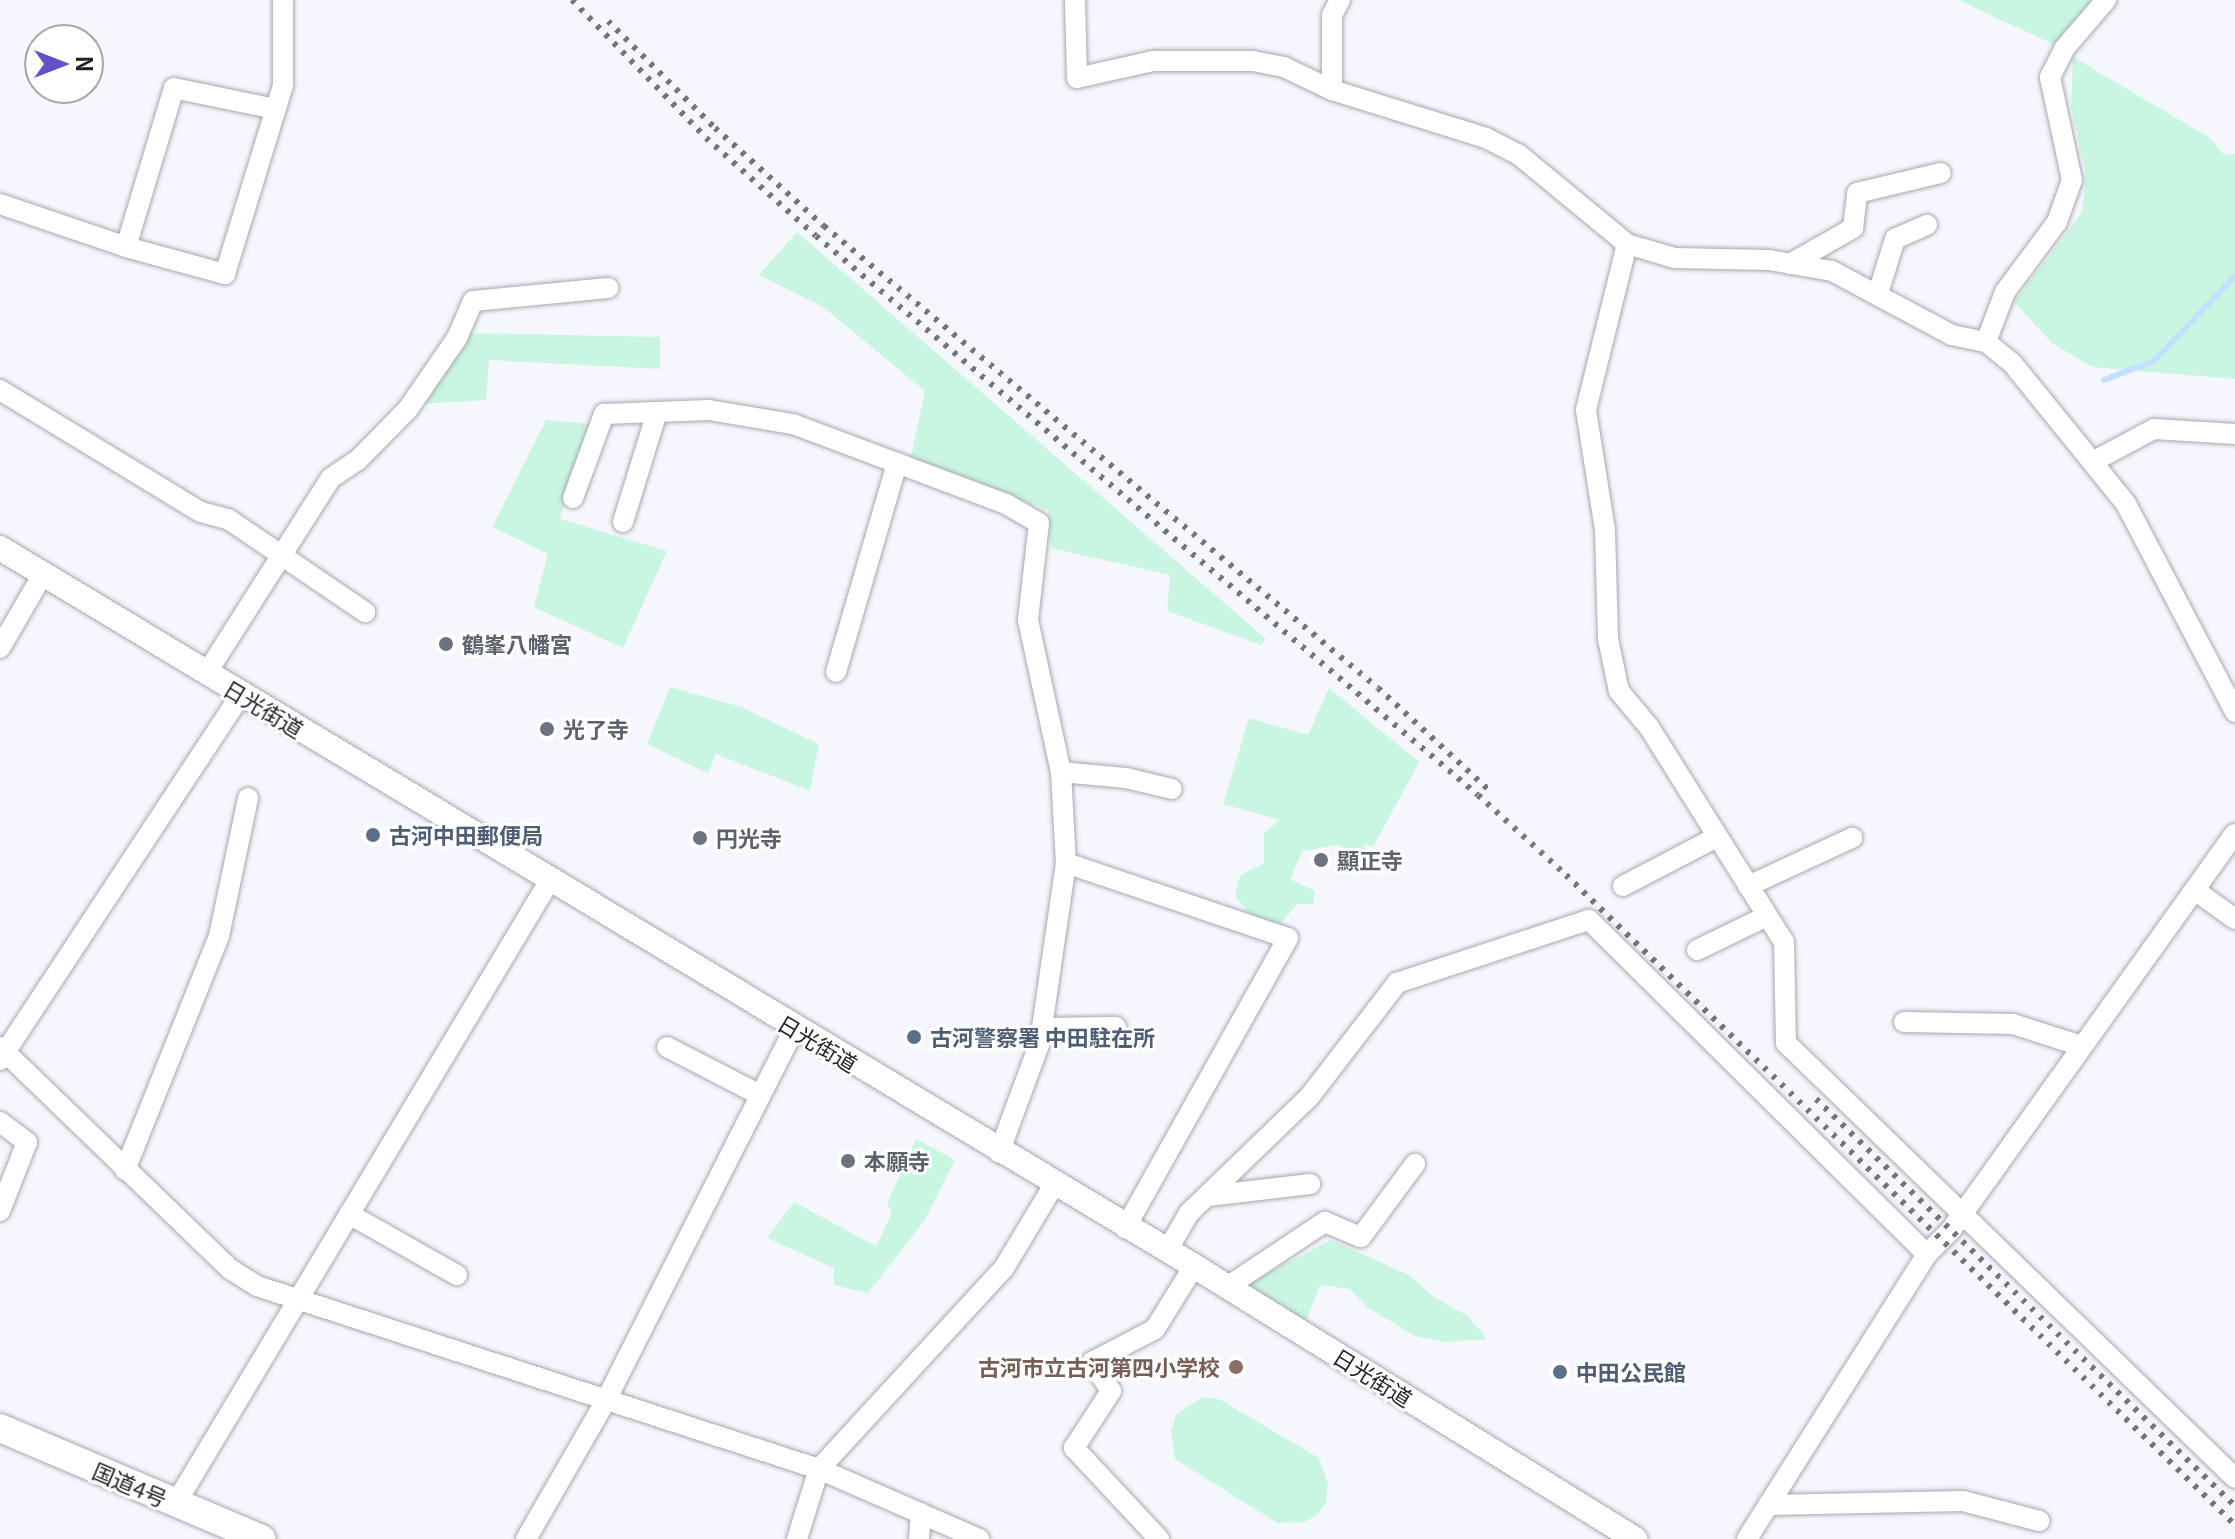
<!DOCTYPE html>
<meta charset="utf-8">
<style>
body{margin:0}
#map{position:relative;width:2235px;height:1539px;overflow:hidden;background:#f6f7fe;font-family:Georgia,"Noto Sans JP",serif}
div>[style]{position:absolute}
.green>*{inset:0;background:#c9f6e0}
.stream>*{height:6px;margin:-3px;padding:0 3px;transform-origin:3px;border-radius:3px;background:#c5e0fd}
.roads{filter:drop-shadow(0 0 2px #a6a8b2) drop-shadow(0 0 2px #a6a8b2)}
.minor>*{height:20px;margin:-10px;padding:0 10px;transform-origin:10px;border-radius:10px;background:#fff}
.major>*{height:24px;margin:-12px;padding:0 12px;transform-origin:12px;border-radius:12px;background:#fff}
.highway>*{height:28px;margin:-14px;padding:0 14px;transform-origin:14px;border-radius:14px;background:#fff}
.rail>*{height:6px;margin-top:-3px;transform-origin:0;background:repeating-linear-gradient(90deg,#75767b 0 4px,transparent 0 12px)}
.dots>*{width:22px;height:22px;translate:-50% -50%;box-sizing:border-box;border:4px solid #fff;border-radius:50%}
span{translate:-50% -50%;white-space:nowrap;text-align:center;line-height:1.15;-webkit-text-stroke:6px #fff;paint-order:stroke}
.worship-label{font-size:22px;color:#5b616d;font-weight:700}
.left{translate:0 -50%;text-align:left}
.street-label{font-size:22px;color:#1f2024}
.service-label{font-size:22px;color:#4e5e75;font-weight:700}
.education-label{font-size:22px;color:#785e54;font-weight:700}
.right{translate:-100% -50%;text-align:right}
.north{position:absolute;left:24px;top:24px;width:80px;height:80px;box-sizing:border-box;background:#fff;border:2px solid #a5a6a7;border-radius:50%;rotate:90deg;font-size:22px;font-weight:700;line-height:32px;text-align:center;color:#1f2024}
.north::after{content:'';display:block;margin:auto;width:28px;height:36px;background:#674fc8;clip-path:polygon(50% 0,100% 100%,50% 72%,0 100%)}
</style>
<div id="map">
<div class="green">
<i style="clip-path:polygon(1958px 0,2104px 0,2064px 49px)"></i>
<i style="clip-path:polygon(2073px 57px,2210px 138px,2224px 155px,2235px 154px,2235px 379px,2092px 367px,2051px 342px,2014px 302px,2082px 212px,2086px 174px,2071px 107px)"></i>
<i style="clip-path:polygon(797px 232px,1266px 639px,1261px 645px,1167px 611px,1170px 575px,1051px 548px,1048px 510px,910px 461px,925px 391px,822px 306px,759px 275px)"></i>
<i style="clip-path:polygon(469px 333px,660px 337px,660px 369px,489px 360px,486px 400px,421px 404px)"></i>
<i style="clip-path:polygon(546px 420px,589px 424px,560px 519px,667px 551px,623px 648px,534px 607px,548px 554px,492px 527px)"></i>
<i style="clip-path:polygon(670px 687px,741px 707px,819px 744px,810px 791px,716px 754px,708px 773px,647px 744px)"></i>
<i style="clip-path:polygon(1329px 688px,1419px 762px,1373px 847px,1364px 845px,1368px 857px,1337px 845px,1303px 851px,1290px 879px,1315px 891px,1313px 904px,1297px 904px,1278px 927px,1249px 915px,1235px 895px,1240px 875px,1264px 863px,1264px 833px,1280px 820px,1223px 804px,1249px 718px,1308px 735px)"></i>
<i style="clip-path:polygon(916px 1139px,955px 1160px,925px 1220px,868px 1293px,834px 1285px,834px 1268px,767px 1238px,794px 1202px,876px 1246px,892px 1213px,887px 1204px)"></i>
<i style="clip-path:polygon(1331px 1240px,1409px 1275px,1435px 1298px,1468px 1316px,1487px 1339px,1443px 1342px,1415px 1336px,1367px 1307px,1350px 1289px,1320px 1285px,1306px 1321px,1247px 1284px)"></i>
<i style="clip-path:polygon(1202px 1397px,1219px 1399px,1319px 1458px,1328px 1485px,1326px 1503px,1319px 1513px,1305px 1522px,1277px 1523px,1175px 1459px,1171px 1433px,1176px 1415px)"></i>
</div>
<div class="stream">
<i style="left:2104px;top:380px;width:53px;rotate:-20.8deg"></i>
<i style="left:2154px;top:361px;width:117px;rotate:-46.4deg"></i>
</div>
<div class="roads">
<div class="minor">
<i style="left:1075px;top:0;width:78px;rotate:88.5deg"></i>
<i style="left:1077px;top:78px;width:78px;rotate:-12.6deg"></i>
<i style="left:1153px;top:61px;width:100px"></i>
<i style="left:1253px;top:61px;width:32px;rotate:11deg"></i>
<i style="left:1284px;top:67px;width:53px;rotate:25.6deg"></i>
<i style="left:1332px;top:90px;width:161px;rotate:17.3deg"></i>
<i style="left:1486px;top:138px;width:36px;rotate:27deg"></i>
<i style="left:1518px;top:154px;width:141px;rotate:39.5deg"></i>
<i style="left:1627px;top:244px;width:50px;rotate:16.3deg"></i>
<i style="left:1675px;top:258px;width:94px;rotate:1.2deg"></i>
<i style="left:1769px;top:260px;width:64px;rotate:9.9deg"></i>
<i style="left:1832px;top:271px;width:136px;rotate:28.1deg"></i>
<i style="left:1952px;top:335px;width:35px;rotate:12deg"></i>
<i style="left:1986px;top:342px;width:33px;rotate:39deg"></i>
<i style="left:2012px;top:363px;width:181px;rotate:51deg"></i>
<i style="left:2126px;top:504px;width:235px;rotate:62.3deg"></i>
<i style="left:1332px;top:90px;width:75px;rotate:-90deg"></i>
<i style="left:1332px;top:15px;width:17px;rotate:-62deg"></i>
<i style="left:275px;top:109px;width:103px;rotate:-168.3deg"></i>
<i style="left:174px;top:88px;width:166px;rotate:106.8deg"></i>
<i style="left:126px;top:247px;width:103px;rotate:15.3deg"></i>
<i style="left:225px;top:274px;width:198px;rotate:-72.9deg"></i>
<i style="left:283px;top:85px;width:85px;rotate:-90deg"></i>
<i style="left:0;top:204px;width:133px;rotate:18.8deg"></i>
<i style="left:1627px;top:244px;width:171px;rotate:103.9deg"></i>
<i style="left:1586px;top:410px;width:121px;rotate:81deg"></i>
<i style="left:1605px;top:530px;width:109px;rotate:88.4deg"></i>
<i style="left:1608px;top:639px;width:53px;rotate:78.1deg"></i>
<i style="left:1619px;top:691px;width:47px;rotate:50.2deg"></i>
<i style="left:1649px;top:727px;width:254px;rotate:57.9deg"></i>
<i style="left:1784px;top:942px;width:101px;rotate:88.9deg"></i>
<i style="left:1786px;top:1043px;width:625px;rotate:44.09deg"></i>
<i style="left:1790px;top:264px;width:73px;rotate:-29.7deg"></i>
<i style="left:1853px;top:228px;width:35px;rotate:-83deg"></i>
<i style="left:1857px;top:193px;width:86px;rotate:-13.4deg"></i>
<i style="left:1878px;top:293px;width:57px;rotate:-72.5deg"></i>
<i style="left:1895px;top:239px;width:35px;rotate:-24deg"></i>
<i style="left:1986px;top:342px;width:53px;rotate:-69.2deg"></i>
<i style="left:2005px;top:292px;width:87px;rotate:-53.4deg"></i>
<i style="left:2057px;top:222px;width:45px;rotate:-70.3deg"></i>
<i style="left:2072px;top:180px;width:105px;rotate:-102.1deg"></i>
<i style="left:2050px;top:77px;width:31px;rotate:-63deg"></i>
<i style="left:2064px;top:49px;width:65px;rotate:-49.4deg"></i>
<i style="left:0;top:390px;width:235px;rotate:31.3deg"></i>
<i style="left:201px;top:512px;width:28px;rotate:15deg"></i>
<i style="left:228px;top:519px;width:166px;rotate:34.2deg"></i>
<i style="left:2094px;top:461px;width:68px;rotate:-28.1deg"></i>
<i style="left:2154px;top:429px;width:81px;rotate:3.5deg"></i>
<i style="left:573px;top:498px;width:90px;rotate:-69.7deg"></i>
<i style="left:604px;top:414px;width:105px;rotate:-2.2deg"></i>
<i style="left:709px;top:410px;width:85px;rotate:9.5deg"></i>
<i style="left:793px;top:424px;width:228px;rotate:20.6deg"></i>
<i style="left:1006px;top:504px;width:38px;rotate:30deg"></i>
<i style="left:1039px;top:523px;width:98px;rotate:96.5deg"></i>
<i style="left:1028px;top:620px;width:156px;rotate:77.8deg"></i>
<i style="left:1061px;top:772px;width:91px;rotate:86.9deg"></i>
<i style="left:1066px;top:863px;width:181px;rotate:98.3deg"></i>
<i style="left:1040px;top:1042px;width:118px;rotate:110.3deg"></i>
<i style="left:623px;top:522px;width:115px;rotate:-72.8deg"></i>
<i style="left:0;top:648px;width:86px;rotate:-59.8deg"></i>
<i style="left:836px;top:672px;width:218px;rotate:-73.7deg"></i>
<i style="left:206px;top:674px;width:232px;rotate:-57.5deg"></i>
<i style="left:331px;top:478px;width:32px;rotate:-34deg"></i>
<i style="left:358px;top:460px;width:71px;rotate:-45.6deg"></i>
<i style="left:408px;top:409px;width:86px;rotate:-55.4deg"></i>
<i style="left:457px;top:338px;width:40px;rotate:-66.6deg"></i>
<i style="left:473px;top:301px;width:136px;rotate:-5.5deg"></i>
<i style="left:1061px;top:772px;width:65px;rotate:5.3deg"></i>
<i style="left:1126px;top:778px;width:47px;rotate:13.4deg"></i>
<i style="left:1066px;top:863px;width:234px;rotate:18.7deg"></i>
<i style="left:1288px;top:938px;width:333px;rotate:119.3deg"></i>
<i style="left:1623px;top:886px;width:104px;rotate:-27.6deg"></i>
<i style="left:1748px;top:886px;width:115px;rotate:-24.8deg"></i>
<i style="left:2196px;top:891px;width:48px;rotate:35.7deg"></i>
<i style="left:1697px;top:950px;width:78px;rotate:-25.9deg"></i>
<i style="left:1904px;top:1022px;width:109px;rotate:1.1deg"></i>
<i style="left:2013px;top:1024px;width:71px;rotate:17.9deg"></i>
<i style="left:1042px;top:1028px;width:74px;rotate:-0.8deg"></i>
<i style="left:0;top:1047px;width:320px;rotate:44deg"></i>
<i style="left:230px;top:1269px;width:32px;rotate:32deg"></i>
<i style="left:257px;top:1286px;width:591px;rotate:18.04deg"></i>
<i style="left:819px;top:1469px;width:175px;rotate:23.6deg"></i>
<i style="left:667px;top:1047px;width:105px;rotate:27.3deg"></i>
<i style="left:0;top:1060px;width:438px;rotate:-56.6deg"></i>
<i style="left:0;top:1122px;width:34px;rotate:37deg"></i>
<i style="left:27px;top:1142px;width:74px;rotate:111.4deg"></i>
<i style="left:125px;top:1170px;width:252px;rotate:-68.1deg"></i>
<i style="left:219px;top:936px;width:141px;rotate:-78.1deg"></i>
<i style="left:1208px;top:1196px;width:103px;rotate:-6.7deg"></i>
<i style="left:349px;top:1214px;width:124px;rotate:29.5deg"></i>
<i style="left:1167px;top:1251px;width:44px;rotate:-59.9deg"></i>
<i style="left:1189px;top:1213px;width:168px;rotate:-44deg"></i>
<i style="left:1310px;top:1096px;width:143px;rotate:-52.4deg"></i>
<i style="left:1397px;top:983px;width:202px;rotate:-18.2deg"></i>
<i style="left:1589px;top:920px;width:475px;rotate:44.7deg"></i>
<i style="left:1227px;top:1287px;width:118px;rotate:-33.6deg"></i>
<i style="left:1325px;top:1222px;width:39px;rotate:23deg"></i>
<i style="left:1361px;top:1237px;width:91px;rotate:-53.5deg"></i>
<i style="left:176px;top:1503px;width:727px;rotate:-59.02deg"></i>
<i style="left:1768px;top:1505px;width:195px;rotate:-1.2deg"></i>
<i style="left:1963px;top:1501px;width:79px;rotate:14.7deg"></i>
<i style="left:526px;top:1539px;width:158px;rotate:-60deg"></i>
<i style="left:605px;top:1402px;width:418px;rotate:-63.1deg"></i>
<i style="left:797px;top:1539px;width:73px;rotate:-72.6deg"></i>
<i style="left:819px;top:1469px;width:273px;rotate:-47.4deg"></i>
<i style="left:1004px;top:1268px;width:99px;rotate:-59deg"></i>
<i style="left:919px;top:1539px;width:26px;rotate:-86deg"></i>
<i style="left:1159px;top:1539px;width:125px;rotate:-133deg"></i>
<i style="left:1074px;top:1448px;width:68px;rotate:-57deg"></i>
<i style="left:1111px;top:1391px;width:35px;rotate:-123deg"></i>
<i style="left:1092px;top:1362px;width:71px;rotate:-27.6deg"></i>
<i style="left:1155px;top:1329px;width:74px;rotate:-58.2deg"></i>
<i style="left:1747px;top:1539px;width:337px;rotate:-57.7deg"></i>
<i style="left:1927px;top:1254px;width:34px;rotate:-45deg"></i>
<i style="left:1951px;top:1230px;width:487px;rotate:-54.4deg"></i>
</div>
<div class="major">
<i style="left:0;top:548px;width:1393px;rotate:31.02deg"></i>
<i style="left:1194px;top:1266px;width:519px;rotate:31.76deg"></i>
</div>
<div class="highway">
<i style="left:0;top:1428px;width:284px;rotate:23deg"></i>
</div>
</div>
<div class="rail">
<i style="left:572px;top:0;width:192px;rotate:45.8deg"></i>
<i style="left:706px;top:138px;width:147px;rotate:41.7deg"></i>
<i style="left:816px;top:236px;width:866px;rotate:40.18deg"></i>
<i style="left:1478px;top:795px;width:119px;rotate:42.3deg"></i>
<i style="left:1566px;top:875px;width:933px;rotate:44.17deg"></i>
<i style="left:608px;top:21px;width:151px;rotate:45deg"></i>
<i style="left:715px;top:128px;width:147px;rotate:42deg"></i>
<i style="left:824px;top:226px;width:721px;rotate:39.83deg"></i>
<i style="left:1378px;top:688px;width:149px;rotate:42.6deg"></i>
<i style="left:1816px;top:1099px;width:584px;rotate:44.17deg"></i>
</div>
<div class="dots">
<i style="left:446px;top:644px;background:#6b7280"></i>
<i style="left:547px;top:729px;background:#6b7280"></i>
<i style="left:373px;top:835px;background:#5c6f8a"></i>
<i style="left:700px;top:838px;background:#6b7280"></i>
<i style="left:1321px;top:860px;background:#6b7280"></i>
<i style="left:914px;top:1037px;background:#5c6f8a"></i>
<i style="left:848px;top:1161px;background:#6b7280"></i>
<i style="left:1236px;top:1367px;background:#8d6e63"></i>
<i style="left:1560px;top:1372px;background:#5c6f8a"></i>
</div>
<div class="worship-label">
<span class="left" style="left:462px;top:644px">鶴峯八幡宮</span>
<span class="left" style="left:563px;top:729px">光了寺</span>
<span class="left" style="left:716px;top:838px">円光寺</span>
<span class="left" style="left:1337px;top:860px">顯正寺</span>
<span class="left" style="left:864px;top:1161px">本願寺</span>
</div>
<div class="street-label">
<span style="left:264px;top:708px;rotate:31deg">日光街道</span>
<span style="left:818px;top:1043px;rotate:31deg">日光街道</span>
<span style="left:1373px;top:1377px;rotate:32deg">日光街道</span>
<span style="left:130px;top:1484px;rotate:23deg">国道4号</span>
</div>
<div class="service-label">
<span class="left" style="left:389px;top:835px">古河中田郵便局</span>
<span class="left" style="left:930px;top:1037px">古河警察署 中田駐在所</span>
<span class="left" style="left:1576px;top:1372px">中田公民館</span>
</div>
<div class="education-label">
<span class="right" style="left:1220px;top:1367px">古河市立古河第四小学校</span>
</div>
<div class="north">N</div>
</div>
